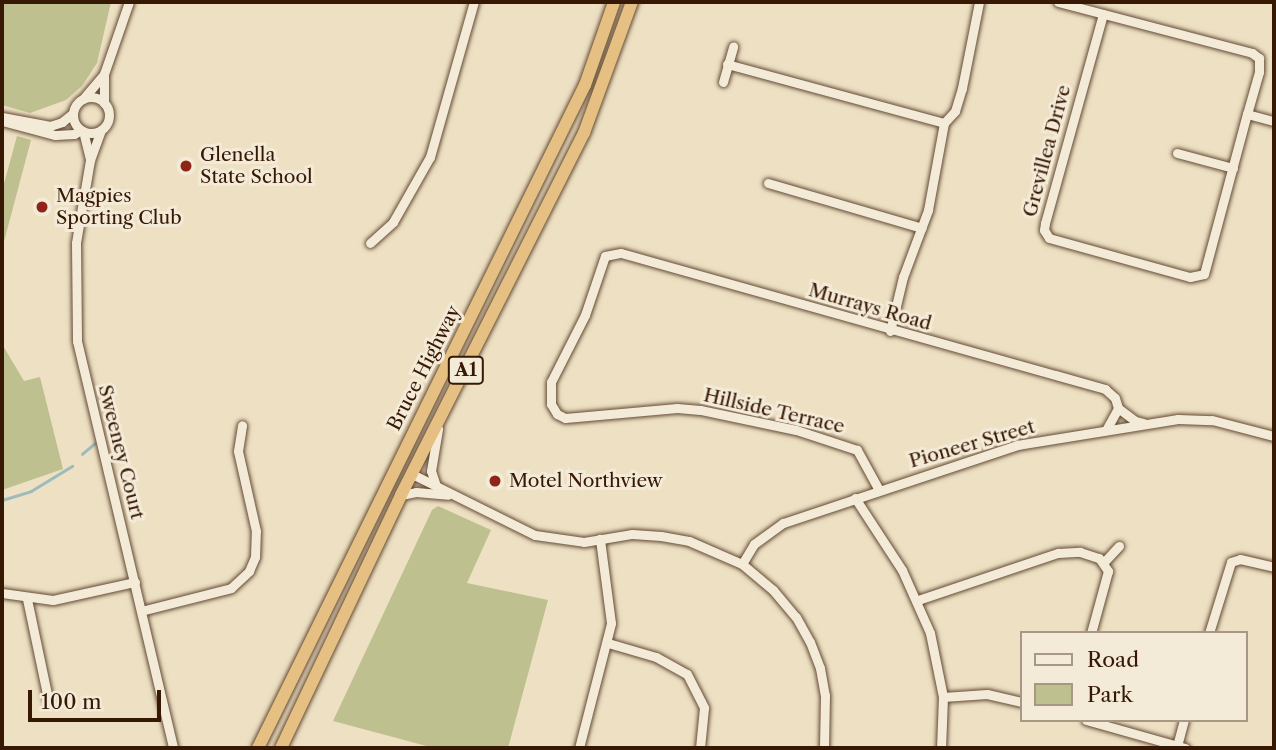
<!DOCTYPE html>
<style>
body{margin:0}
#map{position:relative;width:1276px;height:750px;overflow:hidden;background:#ede0c3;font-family:"Libre Caslon Text",serif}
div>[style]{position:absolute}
.green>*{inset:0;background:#bfc08f}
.stream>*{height:2.5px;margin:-1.25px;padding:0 1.25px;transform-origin:1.25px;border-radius:1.25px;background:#9bbbbc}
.roads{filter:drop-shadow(0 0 2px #644a34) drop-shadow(0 0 2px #644a34)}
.minor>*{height:9px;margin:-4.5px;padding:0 4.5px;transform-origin:4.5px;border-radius:4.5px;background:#f3ebd8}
.minor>.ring{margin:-4.5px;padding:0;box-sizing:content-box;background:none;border:9px solid #f3ebd8;border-radius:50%}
.highway>*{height:12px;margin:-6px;padding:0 6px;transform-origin:6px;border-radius:6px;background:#e6c082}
.dots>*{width:19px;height:19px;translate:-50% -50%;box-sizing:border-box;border:4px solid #f3ebd8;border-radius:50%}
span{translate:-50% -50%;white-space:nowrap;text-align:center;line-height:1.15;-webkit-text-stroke:6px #f3ebd8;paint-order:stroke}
.shield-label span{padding:2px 5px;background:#f3ebd8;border:2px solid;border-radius:5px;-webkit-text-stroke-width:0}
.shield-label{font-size:18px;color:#371804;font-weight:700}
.street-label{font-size:19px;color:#371804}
.poi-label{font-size:19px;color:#371804}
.left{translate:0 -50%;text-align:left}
.frame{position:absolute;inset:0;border:4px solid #371804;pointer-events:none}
.legend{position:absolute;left:1020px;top:631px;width:228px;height:91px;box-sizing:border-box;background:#f3ebd8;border:2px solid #a89783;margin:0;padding:9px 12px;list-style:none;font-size:21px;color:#371804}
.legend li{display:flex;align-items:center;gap:14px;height:35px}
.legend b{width:35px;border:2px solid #a89783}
.scale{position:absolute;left:28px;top:690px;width:133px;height:32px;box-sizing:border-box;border:4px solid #371804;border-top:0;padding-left:9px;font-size:21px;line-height:24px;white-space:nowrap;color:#371804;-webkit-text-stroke:5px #f3ebd8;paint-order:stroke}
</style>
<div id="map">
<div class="green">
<i style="clip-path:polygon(2px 2px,111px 2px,97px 63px,82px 86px,66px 100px,30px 113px,2px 105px)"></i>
<i style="clip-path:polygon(17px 136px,31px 140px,2px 249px,2px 191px)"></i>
<i style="clip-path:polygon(2px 344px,24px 381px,40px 377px,63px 469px,2px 490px)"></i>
<i style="clip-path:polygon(438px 506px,491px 530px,467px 583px,548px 600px,508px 748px,434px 748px,333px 721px,432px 510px)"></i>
</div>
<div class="stream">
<i style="left:82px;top:454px;width:16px;rotate:-40deg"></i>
<i style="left:2px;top:500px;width:30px;rotate:-17deg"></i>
<i style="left:31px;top:491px;width:48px;rotate:-31.4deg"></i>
</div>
<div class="roads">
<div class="minor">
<i style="left:1058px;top:2px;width:201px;rotate:14.7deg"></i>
<i style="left:1252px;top:53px;width:9px;rotate:36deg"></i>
<i style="left:1259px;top:58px;width:14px;rotate:90deg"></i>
<i style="left:1259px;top:72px;width:44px;rotate:105.9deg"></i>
<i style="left:1103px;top:14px;width:217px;rotate:105.5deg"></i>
<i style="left:1045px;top:223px;width:7px;rotate:98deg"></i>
<i style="left:1044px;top:230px;width:9px;rotate:58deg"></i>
<i style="left:1049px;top:238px;width:146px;rotate:15.5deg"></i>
<i style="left:1190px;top:277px;width:14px;rotate:-12deg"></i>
<i style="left:1204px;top:274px;width:166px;rotate:-75deg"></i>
<i style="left:1247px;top:114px;width:28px;rotate:15deg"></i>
<i style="left:727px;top:64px;width:225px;rotate:15.2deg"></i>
<i style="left:723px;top:82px;width:37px;rotate:-74deg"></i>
<i class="ring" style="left:73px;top:97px;width:27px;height:27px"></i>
<i style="left:83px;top:99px;width:30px;rotate:-50deg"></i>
<i style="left:104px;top:103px;width:29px;rotate:-90deg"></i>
<i style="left:104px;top:74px;width:76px;rotate:-70.9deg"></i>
<i style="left:2px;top:117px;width:49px;rotate:10.6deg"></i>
<i style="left:50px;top:126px;width:13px;rotate:-18deg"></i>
<i style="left:62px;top:122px;width:14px;rotate:-39deg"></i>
<i style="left:2px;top:121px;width:55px;rotate:14.8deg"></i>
<i style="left:55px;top:135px;width:19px;rotate:-3deg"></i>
<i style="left:74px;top:134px;width:8px;rotate:-30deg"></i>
<i style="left:101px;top:130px;width:32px;rotate:110deg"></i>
<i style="left:90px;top:160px;width:84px;rotate:99.6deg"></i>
<i style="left:76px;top:243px;width:98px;rotate:89.4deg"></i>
<i style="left:77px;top:341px;width:418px;rotate:76.7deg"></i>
<i style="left:83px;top:131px;width:30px;rotate:76deg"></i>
<i style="left:1177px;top:153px;width:58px;rotate:15deg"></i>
<i style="left:768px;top:183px;width:160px;rotate:16.3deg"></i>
<i style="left:370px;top:243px;width:31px;rotate:-42deg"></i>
<i style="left:393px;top:222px;width:75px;rotate:-60.4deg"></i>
<i style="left:430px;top:157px;width:161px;rotate:-74.2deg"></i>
<i style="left:890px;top:331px;width:56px;rotate:-76.5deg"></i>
<i style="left:903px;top:277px;width:72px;rotate:-69.5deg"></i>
<i style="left:928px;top:210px;width:88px;rotate:-79.6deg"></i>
<i style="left:944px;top:123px;width:16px;rotate:-47deg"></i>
<i style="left:955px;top:111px;width:24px;rotate:-73deg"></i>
<i style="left:962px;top:88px;width:88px;rotate:-78.8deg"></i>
<i style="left:1106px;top:430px;width:25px;rotate:-61deg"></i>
<i style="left:412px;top:474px;width:137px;rotate:26.4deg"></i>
<i style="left:535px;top:535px;width:49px;rotate:8.1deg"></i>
<i style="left:584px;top:542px;width:49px;rotate:-9.5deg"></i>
<i style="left:632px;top:534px;width:29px;rotate:4deg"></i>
<i style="left:661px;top:536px;width:28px;rotate:10deg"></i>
<i style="left:689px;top:541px;width:58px;rotate:23.5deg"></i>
<i style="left:742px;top:564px;width:40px;rotate:40deg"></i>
<i style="left:773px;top:590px;width:35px;rotate:50deg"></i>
<i style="left:796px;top:617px;width:29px;rotate:61deg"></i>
<i style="left:810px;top:642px;width:28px;rotate:69deg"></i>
<i style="left:820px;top:668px;width:27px;rotate:80deg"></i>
<i style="left:825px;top:695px;width:53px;rotate:91.1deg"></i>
<i style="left:436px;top:486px;width:16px;rotate:-108deg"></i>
<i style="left:431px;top:471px;width:43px;rotate:-80.5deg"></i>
<i style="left:879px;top:490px;width:46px;rotate:-118.8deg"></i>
<i style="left:857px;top:450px;width:64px;rotate:-161.8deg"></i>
<i style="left:796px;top:430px;width:98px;rotate:-168.2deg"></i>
<i style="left:700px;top:410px;width:23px;rotate:-175deg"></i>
<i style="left:677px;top:408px;width:112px;rotate:174.9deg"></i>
<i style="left:565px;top:418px;width:9px;rotate:-153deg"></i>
<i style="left:557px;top:414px;width:12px;rotate:-121deg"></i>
<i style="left:551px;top:404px;width:22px;rotate:-90deg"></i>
<i style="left:551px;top:382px;width:75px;rotate:-63.1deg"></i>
<i style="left:585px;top:315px;width:62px;rotate:-71.3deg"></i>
<i style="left:605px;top:256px;width:16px;rotate:-11deg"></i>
<i style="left:621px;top:253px;width:503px;rotate:15.69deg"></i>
<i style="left:1105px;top:389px;width:13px;rotate:42deg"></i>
<i style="left:1115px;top:398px;width:10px;rotate:73deg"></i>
<i style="left:1118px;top:408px;width:21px;rotate:37deg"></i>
<i style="left:1135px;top:421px;width:9px;rotate:13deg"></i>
<i style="left:401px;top:495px;width:15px;rotate:-11deg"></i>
<i style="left:416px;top:492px;width:32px;rotate:5deg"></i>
<i style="left:855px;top:498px;width:86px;rotate:56.9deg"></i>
<i style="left:902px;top:570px;width:69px;rotate:66deg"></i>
<i style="left:930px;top:633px;width:65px;rotate:78.5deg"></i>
<i style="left:943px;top:697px;width:51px;rotate:92.2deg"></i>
<i style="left:1104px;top:562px;width:22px;rotate:-47deg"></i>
<i style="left:742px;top:564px;width:23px;rotate:-59deg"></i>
<i style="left:754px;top:544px;width:36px;rotate:-36deg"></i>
<i style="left:783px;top:523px;width:247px;rotate:-18.4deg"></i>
<i style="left:1017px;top:445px;width:163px;rotate:-9.2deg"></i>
<i style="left:1178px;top:419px;width:34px;rotate:2deg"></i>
<i style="left:1212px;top:420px;width:64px;rotate:14.5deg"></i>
<i style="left:2px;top:593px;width:51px;rotate:7.8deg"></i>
<i style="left:53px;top:600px;width:84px;rotate:-12.4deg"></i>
<i style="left:27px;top:599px;width:102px;rotate:78.1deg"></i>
<i style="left:918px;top:600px;width:148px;rotate:-18.6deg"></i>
<i style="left:1058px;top:553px;width:22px;rotate:-3deg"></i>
<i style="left:1080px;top:552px;width:20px;rotate:18deg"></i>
<i style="left:1099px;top:558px;width:16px;rotate:55deg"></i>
<i style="left:1108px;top:571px;width:64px;rotate:105.3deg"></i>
<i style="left:141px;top:611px;width:93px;rotate:-14.3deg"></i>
<i style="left:231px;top:588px;width:25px;rotate:-43deg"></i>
<i style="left:249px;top:571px;width:15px;rotate:-67deg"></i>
<i style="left:255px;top:557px;width:26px;rotate:-88deg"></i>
<i style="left:256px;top:531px;width:82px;rotate:-102.7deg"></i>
<i style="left:238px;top:451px;width:26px;rotate:-81deg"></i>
<i style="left:1209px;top:633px;width:74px;rotate:-72.8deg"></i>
<i style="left:1231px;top:562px;width:9px;rotate:-18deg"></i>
<i style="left:1240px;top:559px;width:35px;rotate:13deg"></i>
<i style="left:608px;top:643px;width:50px;rotate:16.3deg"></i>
<i style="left:656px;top:657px;width:35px;rotate:29deg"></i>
<i style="left:687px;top:674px;width:38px;rotate:63deg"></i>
<i style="left:704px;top:708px;width:40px;rotate:95.7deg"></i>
<i style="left:943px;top:697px;width:44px;rotate:-3.9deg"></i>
<i style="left:987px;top:694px;width:36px;rotate:13deg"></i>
<i style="left:1086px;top:720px;width:103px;rotate:15.8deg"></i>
<i style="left:1177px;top:746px;width:27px;rotate:-75deg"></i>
<i style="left:579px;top:748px;width:129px;rotate:-75.6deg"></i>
<i style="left:611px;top:623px;width:85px;rotate:-97.5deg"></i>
</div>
<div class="highway">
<i style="left:258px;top:748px;width:739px;rotate:-63.75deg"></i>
<i style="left:585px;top:85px;width:88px;rotate:-70.7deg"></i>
<i style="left:281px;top:748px;width:280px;rotate:-64.6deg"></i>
<i style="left:401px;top:495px;width:406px;rotate:-63.2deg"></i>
<i style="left:584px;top:133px;width:140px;rotate:-69.9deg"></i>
</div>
</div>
<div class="dots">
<i style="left:186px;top:166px;background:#8f2418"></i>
<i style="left:42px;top:207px;background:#8f2418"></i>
<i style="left:495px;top:481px;background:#8f2418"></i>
</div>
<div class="shield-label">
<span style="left:466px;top:370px">A1</span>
</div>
<div class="street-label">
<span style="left:1047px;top:151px;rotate:-75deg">Grevillea Drive</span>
<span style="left:870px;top:307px;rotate:16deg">Murrays Road</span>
<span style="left:424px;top:368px;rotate:-63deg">Bruce Highway</span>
<span style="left:774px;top:411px;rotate:13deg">Hillside Terrace</span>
<span style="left:972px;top:444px;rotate:-16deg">Pioneer Street</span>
<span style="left:121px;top:452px;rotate:76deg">Sweeney Court</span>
</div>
<div class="poi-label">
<span class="left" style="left:200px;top:166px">Glenella<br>State School</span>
<span class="left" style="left:56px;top:207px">Magpies<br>Sporting Club</span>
<span class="left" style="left:509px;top:481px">Motel Northview</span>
</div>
<div class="frame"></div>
<ul class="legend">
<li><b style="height:9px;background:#f3ebd8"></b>Road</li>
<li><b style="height:19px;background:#bfc08f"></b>Park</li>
</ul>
<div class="scale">100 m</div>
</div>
